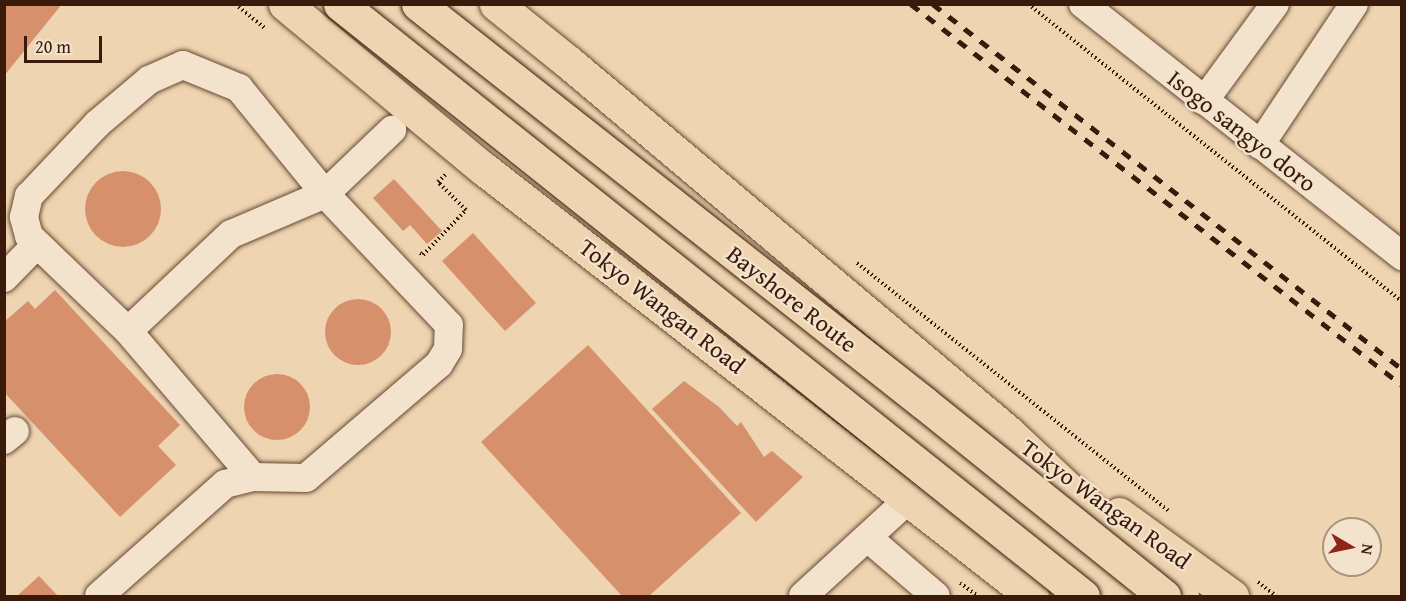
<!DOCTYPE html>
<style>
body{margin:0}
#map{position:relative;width:1406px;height:601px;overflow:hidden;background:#eed4b0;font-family:"Gentium Book Plus",serif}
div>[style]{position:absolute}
.building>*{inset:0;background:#d6906c}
.round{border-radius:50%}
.path>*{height:4px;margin-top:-2px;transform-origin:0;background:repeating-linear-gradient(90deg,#3a1b0b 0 1.5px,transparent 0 4.5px)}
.roads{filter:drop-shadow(0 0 2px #674934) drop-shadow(0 0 2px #674934)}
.minor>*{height:28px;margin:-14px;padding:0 14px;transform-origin:14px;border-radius:14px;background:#f4e3cc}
.highway>*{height:33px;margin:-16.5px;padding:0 16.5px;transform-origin:16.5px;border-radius:16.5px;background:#eed4b0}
.rail>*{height:4.5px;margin-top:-2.25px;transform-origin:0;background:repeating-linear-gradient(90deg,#3a1b0b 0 10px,transparent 0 20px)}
.bridges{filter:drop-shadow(0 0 2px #3a1b0b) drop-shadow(0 0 2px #3a1b0b)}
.highway-bridge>*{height:33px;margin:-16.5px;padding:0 16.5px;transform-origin:16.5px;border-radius:16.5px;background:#eed4b0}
span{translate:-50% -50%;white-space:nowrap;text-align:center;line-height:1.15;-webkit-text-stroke:4.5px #f4e3cc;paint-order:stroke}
.street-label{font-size:24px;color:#3a1b0b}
.frame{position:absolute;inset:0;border:6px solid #3a1b0b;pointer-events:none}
.north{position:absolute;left:1322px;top:517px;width:60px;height:60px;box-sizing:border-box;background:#f4e3cc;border:2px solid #aa937f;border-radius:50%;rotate:99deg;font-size:16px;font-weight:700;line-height:24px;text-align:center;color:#3a1b0b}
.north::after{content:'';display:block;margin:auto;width:21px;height:27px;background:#8f2418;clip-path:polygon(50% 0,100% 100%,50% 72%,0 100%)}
.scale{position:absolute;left:24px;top:36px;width:78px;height:27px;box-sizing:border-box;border:3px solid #3a1b0b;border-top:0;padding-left:8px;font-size:18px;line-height:21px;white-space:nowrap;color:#3a1b0b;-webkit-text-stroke:4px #f4e3cc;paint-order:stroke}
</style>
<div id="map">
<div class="building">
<i style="clip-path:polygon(4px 4px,62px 4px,4px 76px)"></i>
<i class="round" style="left:85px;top:171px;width:76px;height:76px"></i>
<i style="clip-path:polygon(394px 179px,442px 231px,427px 244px,410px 225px,403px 231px,373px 198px)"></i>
<i style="clip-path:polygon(473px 233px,536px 303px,505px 331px,442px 261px)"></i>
<i style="clip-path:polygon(55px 290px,180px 425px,158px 446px,176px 465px,120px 517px,4px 392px,4px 322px,28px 301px,35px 309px)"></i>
<i class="round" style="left:325px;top:299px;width:66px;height:66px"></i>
<i style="clip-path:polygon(588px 345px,741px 513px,649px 596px,622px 596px,481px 442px)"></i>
<i class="round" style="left:244px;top:374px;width:66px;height:66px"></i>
<i style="clip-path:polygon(684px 381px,719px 407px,737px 426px,741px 422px,764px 457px,772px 451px,803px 477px,756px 522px,652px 409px)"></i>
<i style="clip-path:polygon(39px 576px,58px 596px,17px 596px)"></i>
</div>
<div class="path">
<i style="left:235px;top:4px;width:38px;rotate:39deg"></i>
<i style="left:1028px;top:4px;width:478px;rotate:38.5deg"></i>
<i style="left:420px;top:253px;width:4px;rotate:34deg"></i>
<i style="left:423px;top:255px;width:62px;rotate:-46.3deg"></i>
<i style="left:466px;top:210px;width:40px;rotate:-135deg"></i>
<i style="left:438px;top:182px;width:11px;rotate:-45deg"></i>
<i style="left:857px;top:263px;width:400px;rotate:38.5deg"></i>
<i style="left:1258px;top:582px;width:23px;rotate:38deg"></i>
<i style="left:960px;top:583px;width:22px;rotate:36deg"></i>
</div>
<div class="roads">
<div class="minor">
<i style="left:1083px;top:4px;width:407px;rotate:38.3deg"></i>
<i style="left:183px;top:65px;width:61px;rotate:22.3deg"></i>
<i style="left:239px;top:88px;width:136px;rotate:50.9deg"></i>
<i style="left:325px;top:194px;width:102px;rotate:156.9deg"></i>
<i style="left:231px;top:234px;width:141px;rotate:136.7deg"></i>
<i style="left:128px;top:331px;width:137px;rotate:-136.2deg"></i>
<i style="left:29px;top:236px;width:20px;rotate:-105deg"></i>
<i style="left:24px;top:217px;width:22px;rotate:-77deg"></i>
<i style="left:29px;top:196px;width:99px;rotate:-46.6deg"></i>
<i style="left:97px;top:124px;width:68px;rotate:-40.2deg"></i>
<i style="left:149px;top:80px;width:37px;rotate:-24deg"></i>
<i style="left:1204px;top:101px;width:120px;rotate:-53.8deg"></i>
<i style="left:1260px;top:145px;width:169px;rotate:-56.3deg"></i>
<i style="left:4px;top:278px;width:47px;rotate:-45.9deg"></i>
<i style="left:128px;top:331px;width:192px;rotate:49.4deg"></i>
<i style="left:4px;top:440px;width:14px;rotate:-39deg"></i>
<i style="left:868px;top:538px;width:89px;rotate:40.5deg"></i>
<i style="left:99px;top:596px;width:169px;rotate:-41.6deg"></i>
<i style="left:225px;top:484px;width:29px;rotate:-14deg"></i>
<i style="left:253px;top:477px;width:53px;rotate:1.1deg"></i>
<i style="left:306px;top:478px;width:175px;rotate:-40.6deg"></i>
<i style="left:439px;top:364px;width:17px;rotate:-59deg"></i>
<i style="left:448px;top:349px;width:24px;rotate:-88deg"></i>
<i style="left:449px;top:325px;width:180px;rotate:-133.4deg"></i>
<i style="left:325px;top:194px;width:93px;rotate:-43.7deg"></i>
<i style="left:803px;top:596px;width:144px;rotate:-42.5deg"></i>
</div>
<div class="highway">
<i style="left:285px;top:4px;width:259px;rotate:39.7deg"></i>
<i style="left:484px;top:169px;width:695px;rotate:37.93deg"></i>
<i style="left:496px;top:4px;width:91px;rotate:38.8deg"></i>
<i style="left:567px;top:61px;width:578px;rotate:40.08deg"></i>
<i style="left:1009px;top:433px;width:238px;rotate:43.3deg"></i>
<i style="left:1119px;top:514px;width:140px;rotate:36deg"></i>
</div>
</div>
<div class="rail">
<i style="left:911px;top:4px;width:621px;rotate:37.81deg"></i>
<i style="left:933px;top:4px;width:594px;rotate:37.89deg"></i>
</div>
<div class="bridges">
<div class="highway-bridge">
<i style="left:340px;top:4px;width:950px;rotate:38.55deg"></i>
<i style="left:418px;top:4px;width:644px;rotate:38.26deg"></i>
<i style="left:924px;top:403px;width:308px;rotate:38.8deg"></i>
</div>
</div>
<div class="street-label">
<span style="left:1242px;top:131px;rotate:38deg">Isogo sangyo doro</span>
<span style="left:792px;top:299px;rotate:38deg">Bayshore Route</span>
<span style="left:662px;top:306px;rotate:38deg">Tokyo Wangan Road</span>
<span style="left:1106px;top:504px;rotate:36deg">Tokyo Wangan Road</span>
</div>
<div class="frame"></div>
<div class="north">N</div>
<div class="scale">20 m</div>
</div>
